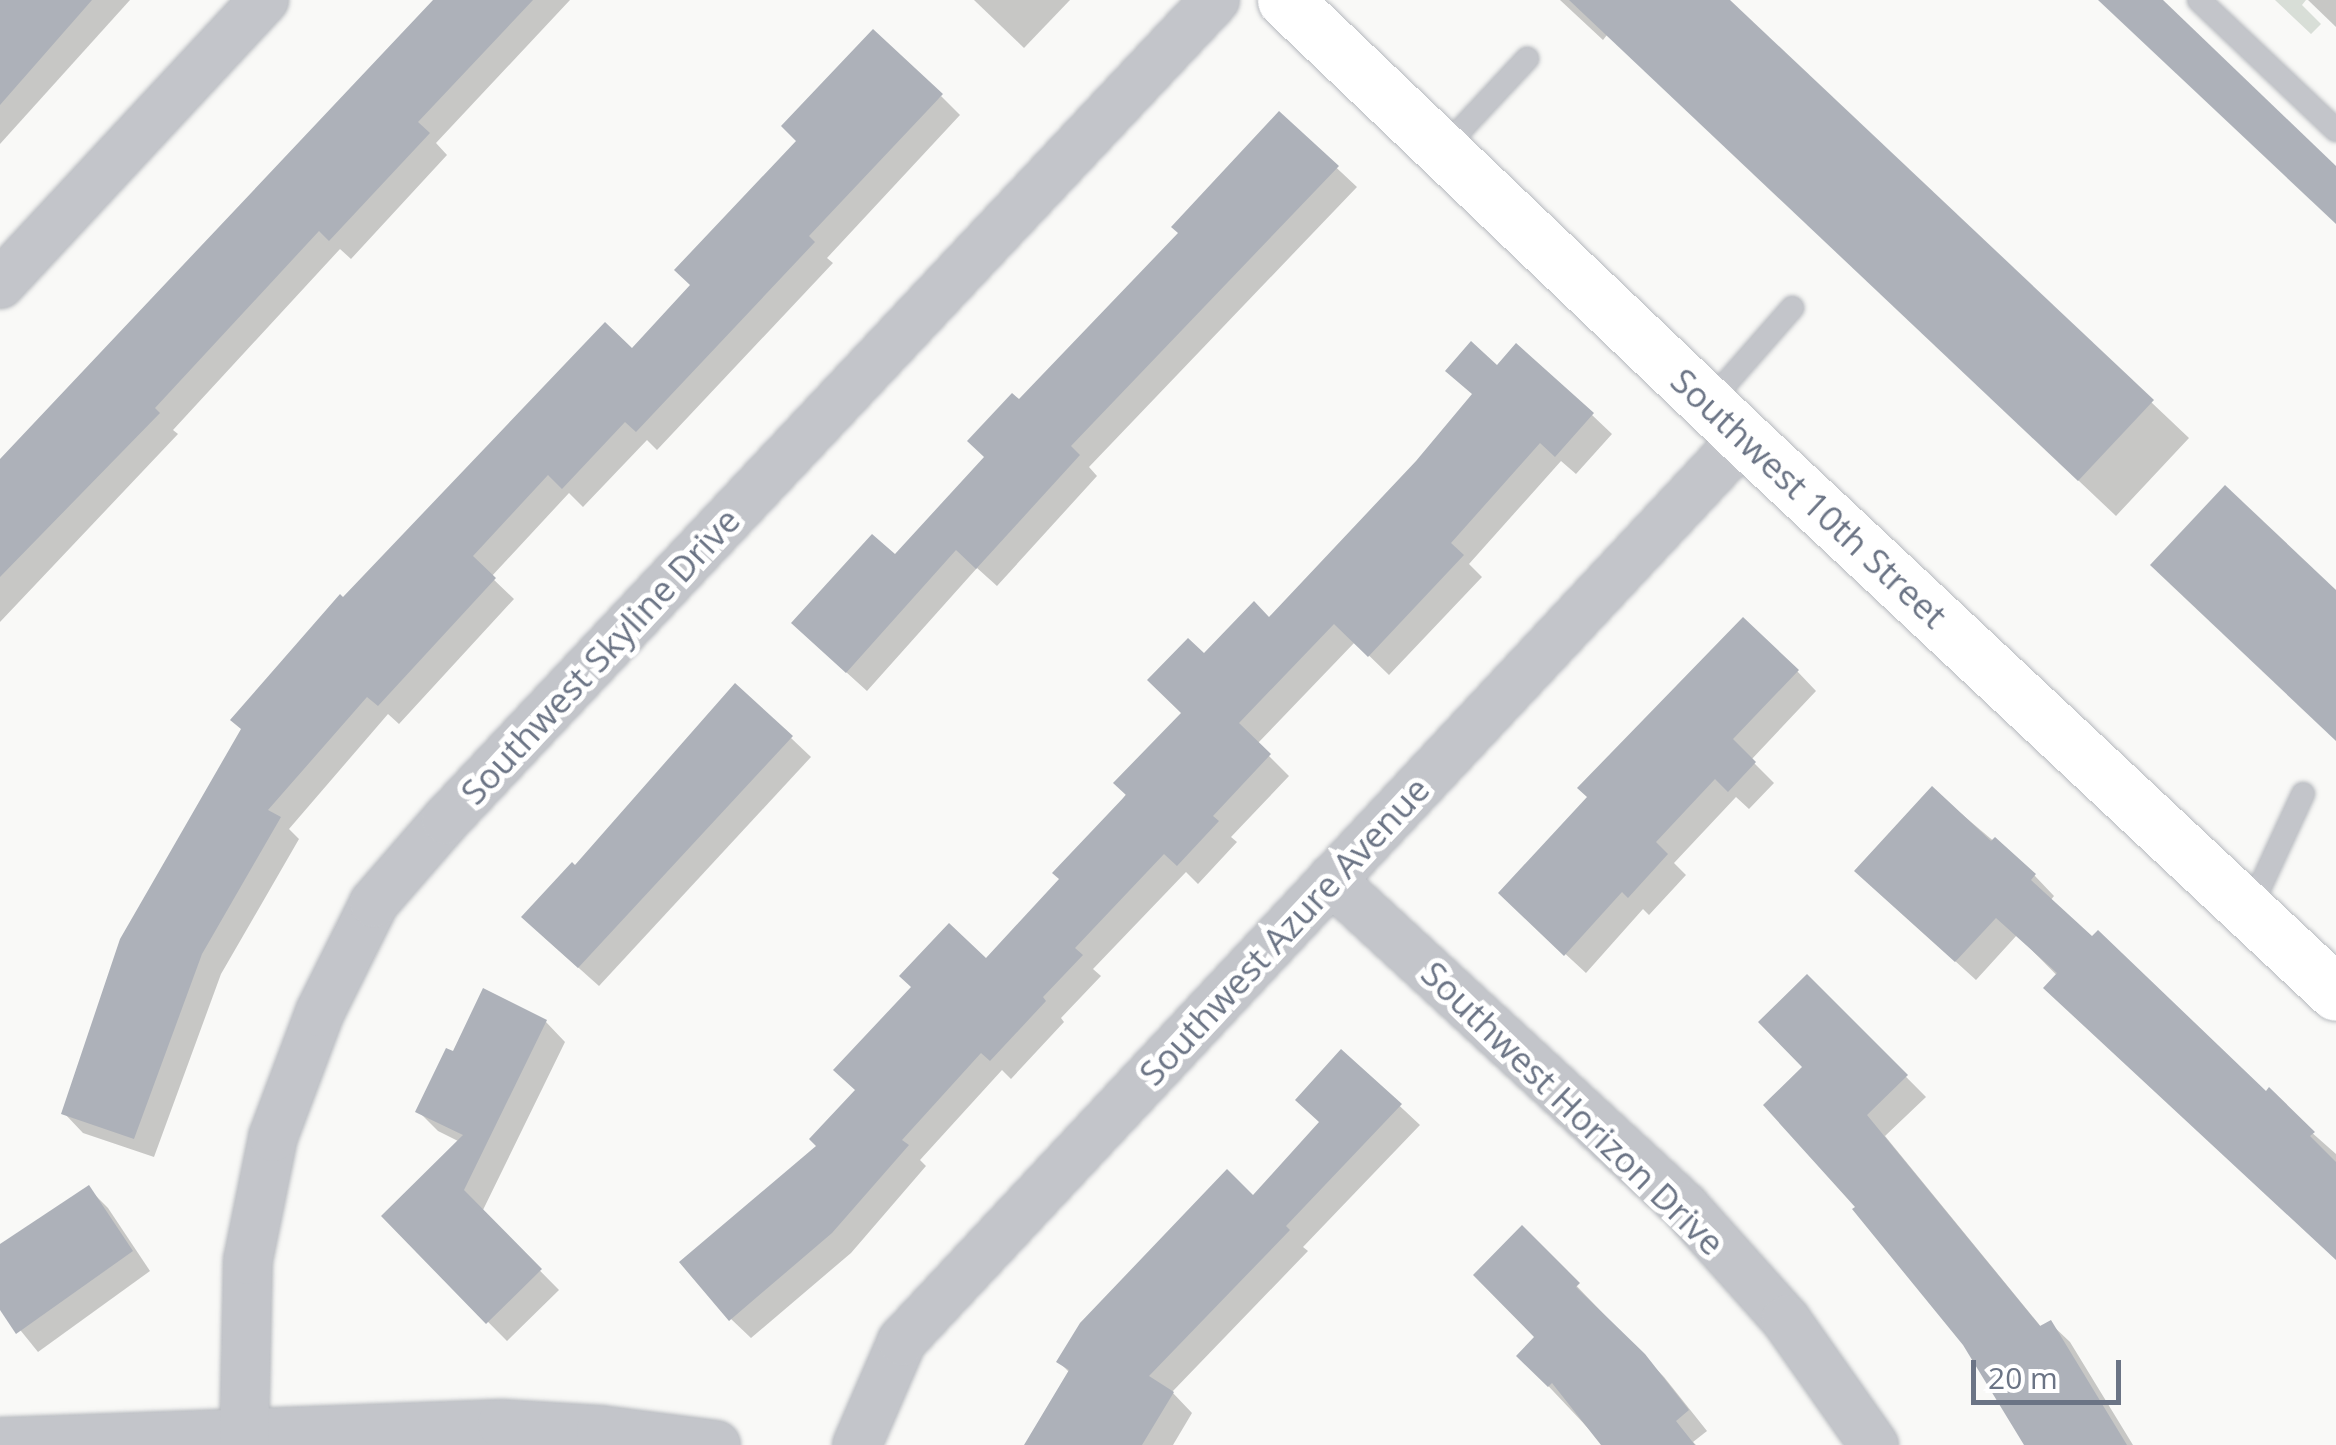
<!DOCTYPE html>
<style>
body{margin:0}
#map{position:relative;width:2336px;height:1445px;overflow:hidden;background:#f9f9f7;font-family:"Open Sans",sans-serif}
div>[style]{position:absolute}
.green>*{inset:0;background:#d8ded7}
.shadow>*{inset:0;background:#0003}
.building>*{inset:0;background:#adb1b9}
.roads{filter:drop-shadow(0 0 2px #b6b9be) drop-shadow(0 0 2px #b6b9be)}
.lane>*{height:22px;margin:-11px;padding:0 11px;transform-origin:11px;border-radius:11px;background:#c3c5ca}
.street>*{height:48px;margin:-24px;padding:0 24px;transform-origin:24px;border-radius:24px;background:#c3c5ca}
.secondary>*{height:55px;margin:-27.5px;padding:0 27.5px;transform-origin:27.5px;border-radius:27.5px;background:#fff}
span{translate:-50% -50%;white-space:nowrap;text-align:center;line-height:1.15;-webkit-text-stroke:10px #fff;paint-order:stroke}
.street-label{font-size:35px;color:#6b7485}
.scale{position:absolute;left:1971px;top:1360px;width:150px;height:45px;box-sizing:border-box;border:5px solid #6b7485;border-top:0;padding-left:12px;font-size:30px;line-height:35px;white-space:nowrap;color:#6b7485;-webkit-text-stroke:8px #fff;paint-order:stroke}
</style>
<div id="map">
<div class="green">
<i style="clip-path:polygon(2275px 0,2306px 0,2302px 5px,2321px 24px,2311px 34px)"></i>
</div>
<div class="shadow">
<i style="clip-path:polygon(0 0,130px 0,0 144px)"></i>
<i style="clip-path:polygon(436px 0,570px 0,436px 143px,447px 155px,351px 259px,340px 249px,173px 430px,178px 434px,0 622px,0 467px)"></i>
<i style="clip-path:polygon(974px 0,1070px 0,1024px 48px)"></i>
<i style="clip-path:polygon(1560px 0,1727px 0,2189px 438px,2116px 516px,1607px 35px,1603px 40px)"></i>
<i style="clip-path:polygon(2308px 0,2336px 0,2336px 27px)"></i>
<i style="clip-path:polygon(941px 96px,960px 115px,827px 258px,833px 263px,657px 450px,647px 440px,583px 507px,569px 493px,491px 577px,514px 599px,399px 724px,388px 714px,289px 829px,299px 839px,221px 974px,154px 1157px,83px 1133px,64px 1113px,343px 601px,632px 352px)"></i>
<i style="clip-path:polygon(1279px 114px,1357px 187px,1089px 467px,1097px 476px,997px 586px,977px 568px,867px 691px,814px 643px,987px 458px,1019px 403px,1181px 233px)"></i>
<i style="clip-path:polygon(1497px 368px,1592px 415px,1612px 434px,1576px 474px,1561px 461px,1469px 564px,1482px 577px,1389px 675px,1355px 642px,1257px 744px,1289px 776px,1231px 837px,1237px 842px,1198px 884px,1186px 872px,1093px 969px,1101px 976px,1061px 1018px,1064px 1022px,1011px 1079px,1002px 1070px,920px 1160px,926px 1166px,851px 1253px,751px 1338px,731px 1319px,820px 1146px,1063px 880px,1185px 714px,1204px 656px,1269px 620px,1418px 463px)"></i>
<i style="clip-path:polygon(1797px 671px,1816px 691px,1751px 760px,1774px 783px,1749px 809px,1736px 797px,1674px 863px,1686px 875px,1649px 915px,1643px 909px,1586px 973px,1521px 913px)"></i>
<i style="clip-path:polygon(791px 738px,811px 757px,599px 986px,544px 937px,576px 868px)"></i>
<i style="clip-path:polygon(1932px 789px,2035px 876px,2054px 896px,2050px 901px,2336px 1154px,2336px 1258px,2017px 935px,1976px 980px,1877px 890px)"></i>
<i style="clip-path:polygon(1807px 977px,1926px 1097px,1885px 1136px,2042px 1328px,2050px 1323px,2070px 1342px,2133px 1445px,2026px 1445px,1965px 1344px,1859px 1207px,1806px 1067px)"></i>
<i style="clip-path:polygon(546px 1022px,565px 1042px,482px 1212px,559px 1290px,507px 1341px,384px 1217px,460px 1142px,438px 1131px,418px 1111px,454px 1054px)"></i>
<i style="clip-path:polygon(1342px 1052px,1420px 1125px,1303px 1247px,1308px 1251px,1172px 1392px,1192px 1413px,1173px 1445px,1027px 1445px,1070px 1373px,1059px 1362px,1254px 1198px,1321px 1123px)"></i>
<i style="clip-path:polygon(88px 1188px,108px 1208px,150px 1271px,38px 1352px,0 1305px,0 1247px)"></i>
<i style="clip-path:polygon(1522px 1229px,1664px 1377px,1707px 1431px,1693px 1442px,1696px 1445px,1604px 1445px,1520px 1356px,1538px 1337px)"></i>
</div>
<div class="building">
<i style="clip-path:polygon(0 0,92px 0,0 105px)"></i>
<i style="clip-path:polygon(433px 0,533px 0,418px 122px,430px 133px,329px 241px,319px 231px,155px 408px,160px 413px,0 577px,0 459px)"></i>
<i style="clip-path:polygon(1569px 0,1730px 0,2154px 400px,2078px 481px)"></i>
<i style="clip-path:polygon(2098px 0,2163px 0,2336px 166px,2336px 224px)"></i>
<i style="clip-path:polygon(873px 29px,943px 94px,809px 236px,815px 242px,636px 432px,625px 422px,562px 489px,548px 475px,473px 556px,496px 578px,378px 706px,367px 697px,268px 810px,281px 817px,202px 954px,134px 1139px,61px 1114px,120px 939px,241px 729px,230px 720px,340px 594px,343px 597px,605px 322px,632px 348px,690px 285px,674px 270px,796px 141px,781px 126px)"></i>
<i style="clip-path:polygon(1279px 111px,1339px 166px,1071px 446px,1080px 455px,976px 569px,956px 550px,846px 673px,791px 623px,872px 534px,895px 554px,984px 457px,967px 441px,1012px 393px,1019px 399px,1178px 233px,1171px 227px)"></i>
<i style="clip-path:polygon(1471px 341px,1497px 365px,1516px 343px,1594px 413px,1555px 457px,1540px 443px,1451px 543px,1464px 555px,1368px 657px,1334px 624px,1239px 723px,1271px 754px,1213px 816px,1219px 821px,1177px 866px,1164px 854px,1075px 948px,1083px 955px,1043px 997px,1046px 1001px,990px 1061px,981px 1053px,902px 1140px,909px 1145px,832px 1233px,729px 1321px,679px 1262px,816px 1146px,809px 1139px,855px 1090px,833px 1070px,911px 987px,899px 976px,949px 923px,986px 958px,1059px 879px,1052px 873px,1126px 795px,1113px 783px,1181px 713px,1147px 680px,1188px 638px,1204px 653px,1254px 601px,1269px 617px,1416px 461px,1472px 394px,1445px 371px)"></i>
<i style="clip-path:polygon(2225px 485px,2336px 590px,2336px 741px,2150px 565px)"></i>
<i style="clip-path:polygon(1743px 617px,1799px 670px,1733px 739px,1756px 762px,1728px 792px,1715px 779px,1656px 842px,1668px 854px,1628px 898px,1622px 892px,1564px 956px,1498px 893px,1587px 797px,1577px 788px)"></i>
<i style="clip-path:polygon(735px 683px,793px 736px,578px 968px,521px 917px,572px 862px,575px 865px)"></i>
<i style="clip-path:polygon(1932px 786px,1991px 841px,1995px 837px,2036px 874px,2031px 880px,2092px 936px,2098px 930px,2266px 1091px,2269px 1087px,2315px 1132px,2310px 1136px,2336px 1162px,2336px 1260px,2043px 988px,2057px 973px,1996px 918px,1955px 962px,1854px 871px)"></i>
<i style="clip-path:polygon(1807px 974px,1908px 1075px,1867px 1115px,2040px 1326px,2051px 1320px,2127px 1445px,2024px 1445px,1963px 1345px,1852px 1209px,1855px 1207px,1763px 1105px,1802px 1067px,1758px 1022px)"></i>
<i style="clip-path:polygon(483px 988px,547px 1020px,464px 1190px,542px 1269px,486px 1324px,381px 1216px,463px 1135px,415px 1112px,446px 1048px,453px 1051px)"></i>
<i style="clip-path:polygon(1341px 1049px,1402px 1104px,1286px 1226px,1290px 1230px,1149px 1376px,1174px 1392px,1142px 1445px,1024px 1445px,1069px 1370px,1056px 1362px,1080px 1323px,1227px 1169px,1253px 1195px,1319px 1122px,1295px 1100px)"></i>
<i style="clip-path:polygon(89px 1185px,133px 1251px,16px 1334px,0 1310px,0 1244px)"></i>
<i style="clip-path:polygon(1522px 1225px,1580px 1283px,1576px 1287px,1645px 1354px,1689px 1410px,1676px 1421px,1695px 1445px,1601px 1445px,1552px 1383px,1548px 1387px,1516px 1356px,1534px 1337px,1473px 1275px)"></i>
</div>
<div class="roads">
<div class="lane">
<i style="left:2199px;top:0;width:189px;rotate:43.5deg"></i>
<i style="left:1442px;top:150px;width:125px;rotate:-47deg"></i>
<i style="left:1708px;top:404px;width:128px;rotate:-48.8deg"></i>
<i style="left:2249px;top:911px;width:129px;rotate:-65.2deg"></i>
</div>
<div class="street">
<i style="left:0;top:284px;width:388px;rotate:-47.1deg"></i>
<i style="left:1331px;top:880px;width:482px;rotate:42.7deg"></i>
<i style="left:1685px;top:1207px;width:152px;rotate:48.2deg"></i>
<i style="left:1786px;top:1320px;width:153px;rotate:54.9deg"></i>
<i style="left:0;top:1442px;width:502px;rotate:-2.05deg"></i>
<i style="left:502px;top:1424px;width:99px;rotate:3.5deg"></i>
<i style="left:601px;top:1430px;width:116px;rotate:7.4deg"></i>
<i style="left:244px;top:1445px;width:185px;rotate:-88.8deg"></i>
<i style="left:248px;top:1260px;width:126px;rotate:-78.5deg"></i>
<i style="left:273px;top:1137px;width:134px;rotate:-69.4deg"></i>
<i style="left:320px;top:1012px;width:122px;rotate:-63.6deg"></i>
<i style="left:374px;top:903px;width:110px;rotate:-49.1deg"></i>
<i style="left:446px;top:820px;width:1124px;rotate:-46.84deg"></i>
<i style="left:857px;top:1445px;width:113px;rotate:-66.6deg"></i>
<i style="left:902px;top:1341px;width:1235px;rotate:-47deg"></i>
</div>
<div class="secondary">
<i style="left:1285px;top:0;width:634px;rotate:43.66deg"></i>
<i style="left:1744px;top:438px;width:811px;rotate:43.15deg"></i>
</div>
</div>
<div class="street-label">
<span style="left:1809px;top:498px;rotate:43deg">Southwest 10th Street</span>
<span style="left:600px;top:656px;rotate:-47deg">Southwest Skyline Drive</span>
<span style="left:1284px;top:931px;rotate:-47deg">Southwest Azure Avenue</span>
<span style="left:1573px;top:1108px;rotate:44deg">Southwest Horizon Drive</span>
</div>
<div class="scale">20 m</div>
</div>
